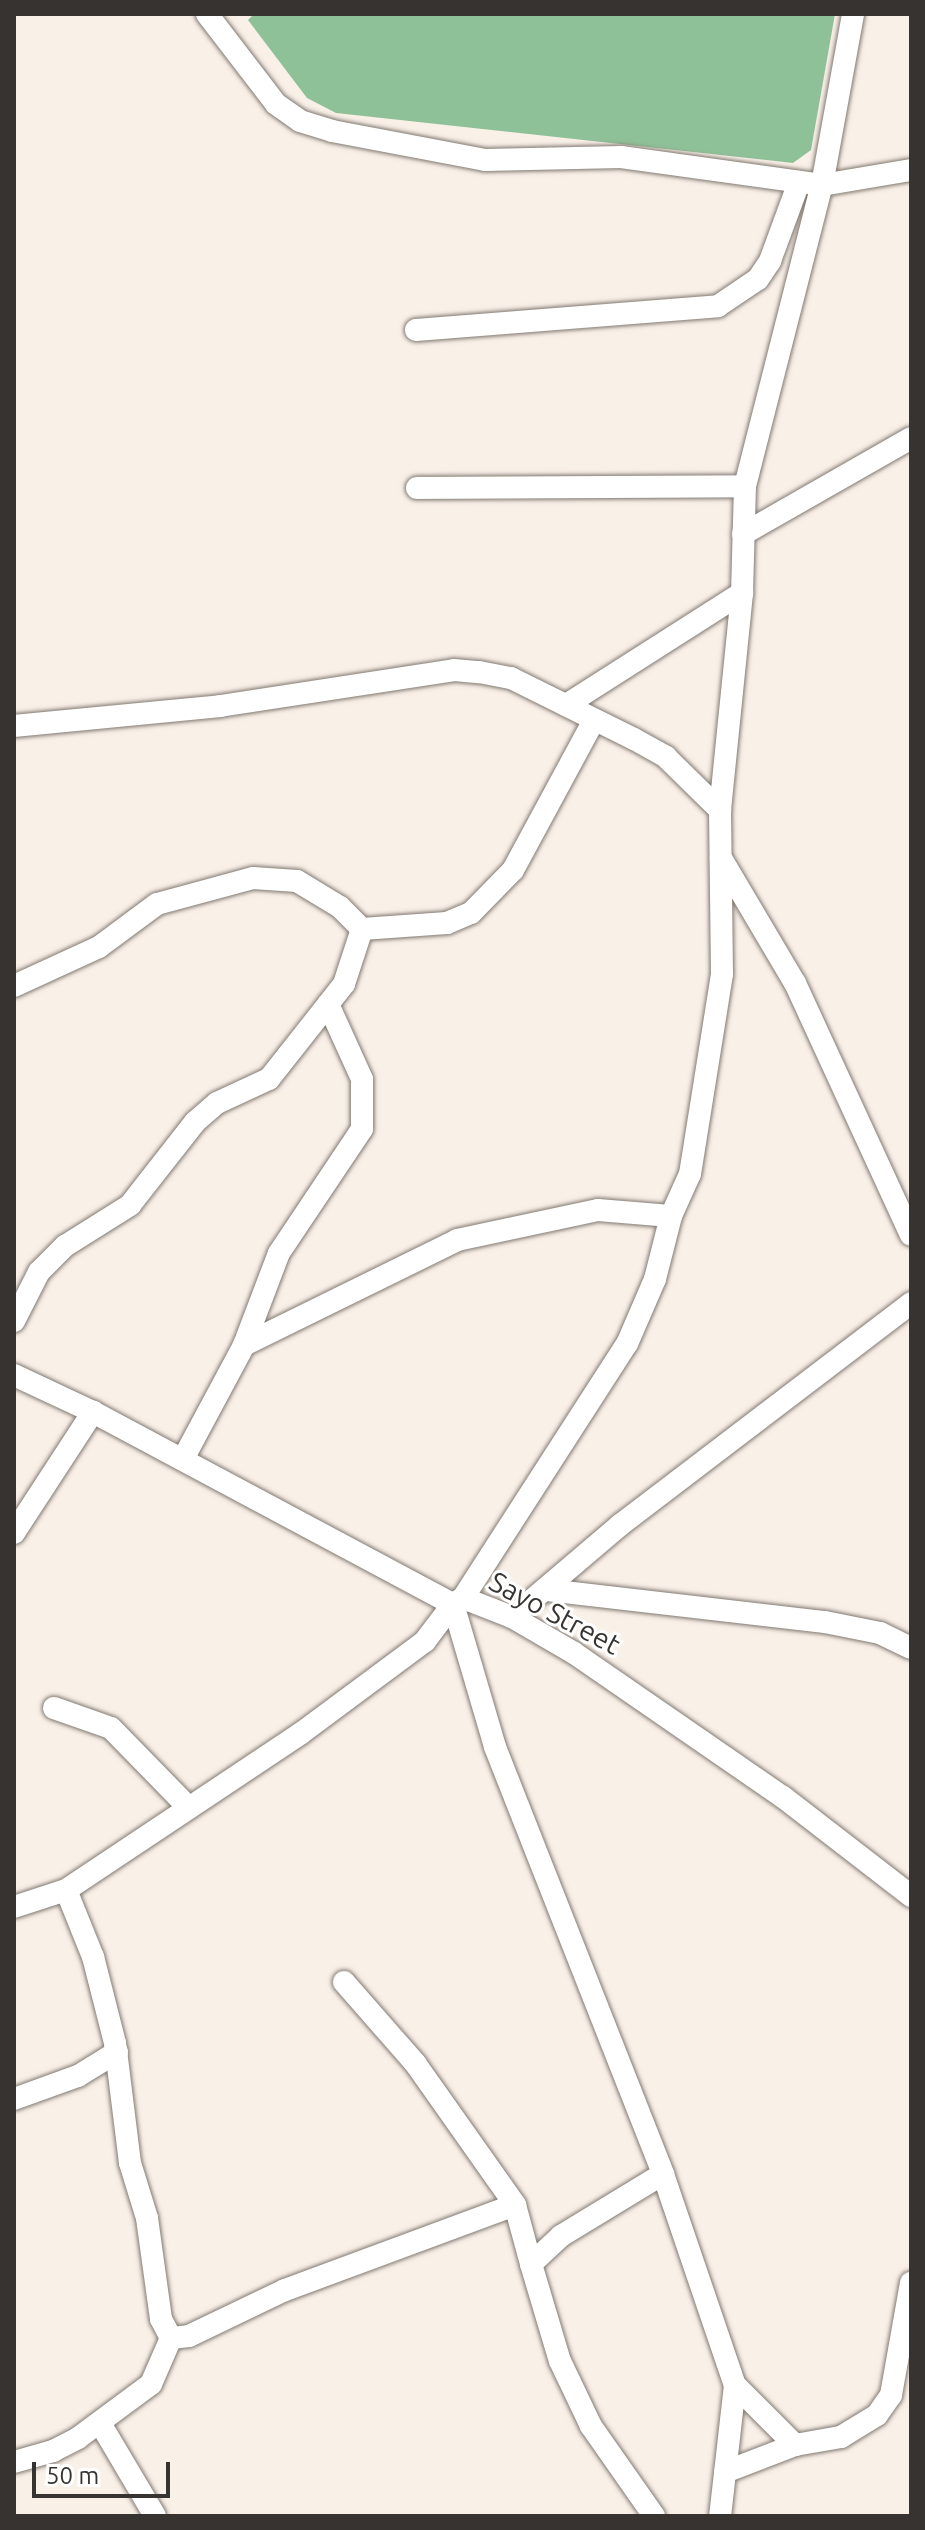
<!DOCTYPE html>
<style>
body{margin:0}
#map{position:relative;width:925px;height:2530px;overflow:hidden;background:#f9f0e8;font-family:Ubuntu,sans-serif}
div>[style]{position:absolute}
.forest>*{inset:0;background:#8fc198}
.roads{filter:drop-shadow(0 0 2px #817971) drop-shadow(0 0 2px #817971)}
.minor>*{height:22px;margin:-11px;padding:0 11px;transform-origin:11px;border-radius:11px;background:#fff}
span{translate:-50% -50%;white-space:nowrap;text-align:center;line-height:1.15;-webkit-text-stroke:6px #fff;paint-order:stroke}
.street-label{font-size:28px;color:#363330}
.frame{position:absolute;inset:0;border:16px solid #363330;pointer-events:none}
.scale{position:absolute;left:32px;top:2462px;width:138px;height:36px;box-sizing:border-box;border:4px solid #363330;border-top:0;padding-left:10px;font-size:24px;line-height:28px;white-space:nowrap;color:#363330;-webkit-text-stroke:6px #fff;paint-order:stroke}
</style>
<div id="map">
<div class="forest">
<i style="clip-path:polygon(254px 14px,835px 14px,811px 150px,793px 163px,336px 113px,307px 98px,248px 20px)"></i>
</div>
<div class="roads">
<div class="minor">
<i style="left:207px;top:14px;width:113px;rotate:52.5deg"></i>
<i style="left:276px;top:104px;width:29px;rotate:35deg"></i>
<i style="left:300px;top:121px;width:34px;rotate:17deg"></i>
<i style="left:332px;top:131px;width:156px;rotate:10.7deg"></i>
<i style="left:485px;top:160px;width:136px;rotate:-1.3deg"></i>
<i style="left:621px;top:157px;width:203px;rotate:7.9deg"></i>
<i style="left:822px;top:185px;width:90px;rotate:-9.6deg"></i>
<i style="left:416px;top:330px;width:303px;rotate:-4.5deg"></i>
<i style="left:718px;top:306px;width:48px;rotate:-34deg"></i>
<i style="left:758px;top:279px;width:22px;rotate:-56deg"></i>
<i style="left:770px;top:261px;width:84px;rotate:-69.8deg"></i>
<i style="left:417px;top:488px;width:328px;rotate:-0.3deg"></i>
<i style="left:743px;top:534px;width:193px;rotate:-29.7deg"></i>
<i style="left:566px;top:705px;width:209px;rotate:-32.5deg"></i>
<i style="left:14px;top:726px;width:207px;rotate:-5.5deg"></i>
<i style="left:220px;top:706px;width:237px;rotate:-8.7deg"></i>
<i style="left:454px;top:670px;width:25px;rotate:5deg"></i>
<i style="left:479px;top:672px;width:33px;rotate:11deg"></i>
<i style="left:511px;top:678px;width:137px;rotate:26.4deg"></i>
<i style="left:634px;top:739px;width:37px;rotate:29deg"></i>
<i style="left:666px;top:757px;width:76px;rotate:44.5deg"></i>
<i style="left:721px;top:858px;width:145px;rotate:59.4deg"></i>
<i style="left:795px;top:983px;width:277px;rotate:65.3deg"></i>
<i style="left:14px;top:986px;width:94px;rotate:-24.6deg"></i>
<i style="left:99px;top:947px;width:72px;rotate:-36.6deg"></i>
<i style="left:157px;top:904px;width:99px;rotate:-15.2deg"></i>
<i style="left:253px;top:878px;width:44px;rotate:3.9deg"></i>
<i style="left:297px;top:881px;width:50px;rotate:31.2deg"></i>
<i style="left:340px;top:907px;width:31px;rotate:45deg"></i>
<i style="left:362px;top:929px;width:85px;rotate:-4deg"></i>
<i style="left:447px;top:923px;width:26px;rotate:-23deg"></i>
<i style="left:471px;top:913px;width:60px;rotate:-45.7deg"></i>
<i style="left:513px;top:870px;width:168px;rotate:-61.6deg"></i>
<i style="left:14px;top:1321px;width:55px;rotate:-63deg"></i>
<i style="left:39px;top:1272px;width:37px;rotate:-45deg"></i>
<i style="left:65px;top:1246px;width:77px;rotate:-32.2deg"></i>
<i style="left:130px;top:1205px;width:105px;rotate:-51.9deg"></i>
<i style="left:195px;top:1122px;width:29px;rotate:-41deg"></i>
<i style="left:217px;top:1103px;width:57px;rotate:-24.8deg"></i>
<i style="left:269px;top:1079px;width:121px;rotate:-51.7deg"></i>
<i style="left:344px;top:984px;width:58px;rotate:-71.9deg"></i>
<i style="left:244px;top:1345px;width:237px;rotate:-26.2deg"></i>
<i style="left:457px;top:1240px;width:144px;rotate:-12deg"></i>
<i style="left:598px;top:1210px;width:73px;rotate:4.7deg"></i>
<i style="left:14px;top:1375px;width:87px;rotate:25.1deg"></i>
<i style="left:93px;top:1412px;width:408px;rotate:28.1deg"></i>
<i style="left:453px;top:1604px;width:12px;rotate:-31deg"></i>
<i style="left:463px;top:1598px;width:53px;rotate:21.2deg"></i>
<i style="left:512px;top:1617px;width:72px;rotate:30.1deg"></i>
<i style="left:574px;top:1653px;width:254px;rotate:34.6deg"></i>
<i style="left:783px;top:1797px;width:162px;rotate:37.7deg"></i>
<i style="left:183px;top:1459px;width:129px;rotate:-61.8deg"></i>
<i style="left:244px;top:1345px;width:98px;rotate:-69.2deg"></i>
<i style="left:279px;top:1253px;width:149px;rotate:-56.2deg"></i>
<i style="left:362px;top:1129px;width:50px;rotate:-90deg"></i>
<i style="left:362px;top:1079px;width:82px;rotate:-114.4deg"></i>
<i style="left:14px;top:1533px;width:145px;rotate:-56.9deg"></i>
<i style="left:547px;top:1590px;width:280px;rotate:6.6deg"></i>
<i style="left:825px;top:1622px;width:56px;rotate:11.3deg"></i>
<i style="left:880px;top:1633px;width:34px;rotate:26deg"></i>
<i style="left:463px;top:1598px;width:302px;rotate:-57.2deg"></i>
<i style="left:627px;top:1344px;width:71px;rotate:-66.7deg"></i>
<i style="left:655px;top:1279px;width:65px;rotate:-75.7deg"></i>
<i style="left:671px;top:1216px;width:46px;rotate:-65.7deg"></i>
<i style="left:690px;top:1174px;width:203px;rotate:-80.9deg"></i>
<i style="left:722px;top:974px;width:164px;rotate:-90.7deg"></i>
<i style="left:720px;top:810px;width:218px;rotate:-84.2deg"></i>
<i style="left:742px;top:593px;width:107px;rotate:-88.4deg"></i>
<i style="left:745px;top:486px;width:311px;rotate:-75.7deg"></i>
<i style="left:822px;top:185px;width:174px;rotate:-79.7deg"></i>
<i style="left:453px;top:1604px;width:149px;rotate:73.6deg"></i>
<i style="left:495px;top:1747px;width:459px;rotate:68.5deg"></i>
<i style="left:663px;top:2174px;width:223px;rotate:71.2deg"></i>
<i style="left:735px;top:2385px;width:132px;rotate:96.5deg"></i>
<i style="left:512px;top:1617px;width:142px;rotate:-40.4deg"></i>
<i style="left:620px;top:1525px;width:366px;rotate:-37.3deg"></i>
<i style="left:54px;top:1708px;width:60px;rotate:19.3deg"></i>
<i style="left:111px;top:1728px;width:109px;rotate:45.7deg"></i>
<i style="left:14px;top:1907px;width:55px;rotate:-18.1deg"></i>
<i style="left:66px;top:1890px;width:281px;rotate:-33.7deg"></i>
<i style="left:300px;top:1734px;width:156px;rotate:-36.6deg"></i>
<i style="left:425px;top:1641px;width:46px;rotate:-52.9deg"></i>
<i style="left:344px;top:1982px;width:108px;rotate:48.8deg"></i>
<i style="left:415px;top:2063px;width:174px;rotate:54.8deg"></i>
<i style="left:515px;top:2205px;width:61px;rotate:74.8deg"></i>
<i style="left:531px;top:2264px;width:41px;rotate:-43deg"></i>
<i style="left:561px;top:2236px;width:119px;rotate:-31.3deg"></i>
<i style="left:14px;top:2099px;width:68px;rotate:-19.8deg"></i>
<i style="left:78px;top:2076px;width:46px;rotate:-31.6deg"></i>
<i style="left:531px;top:2264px;width:101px;rotate:73.4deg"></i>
<i style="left:560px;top:2361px;width:72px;rotate:64.5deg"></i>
<i style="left:591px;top:2426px;width:110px;rotate:55deg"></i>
<i style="left:171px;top:2338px;width:18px;rotate:-6deg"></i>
<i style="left:189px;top:2336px;width:106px;rotate:-25.6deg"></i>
<i style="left:285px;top:2290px;width:245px;rotate:-20.3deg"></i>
<i style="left:735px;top:2385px;width:85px;rotate:45deg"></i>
<i style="left:100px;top:2423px;width:108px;rotate:59.4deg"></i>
<i style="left:14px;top:2462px;width:41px;rotate:-15.8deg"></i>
<i style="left:53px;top:2451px;width:28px;rotate:-27deg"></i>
<i style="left:78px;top:2438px;width:91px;rotate:-36.5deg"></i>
<i style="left:151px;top:2384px;width:50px;rotate:-66.5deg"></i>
<i style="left:171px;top:2338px;width:21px;rotate:-118deg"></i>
<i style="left:161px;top:2319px;width:102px;rotate:-97.9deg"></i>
<i style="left:147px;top:2218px;width:58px;rotate:-107.2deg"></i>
<i style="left:130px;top:2163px;width:121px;rotate:-97.1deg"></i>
<i style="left:115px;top:2043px;width:89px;rotate:-104.3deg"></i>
<i style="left:93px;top:1957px;width:72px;rotate:-111.9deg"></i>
<i style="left:725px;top:2472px;width:75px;rotate:-21.1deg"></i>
<i style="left:795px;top:2445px;width:47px;rotate:-9.9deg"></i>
<i style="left:841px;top:2437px;width:42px;rotate:-31.4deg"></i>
<i style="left:877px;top:2415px;width:24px;rotate:-55deg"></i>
<i style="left:891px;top:2395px;width:114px;rotate:-79.9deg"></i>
</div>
</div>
<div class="street-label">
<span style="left:555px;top:1613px;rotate:28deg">Sayo Street</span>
</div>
<div class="frame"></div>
<div class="scale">50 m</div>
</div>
